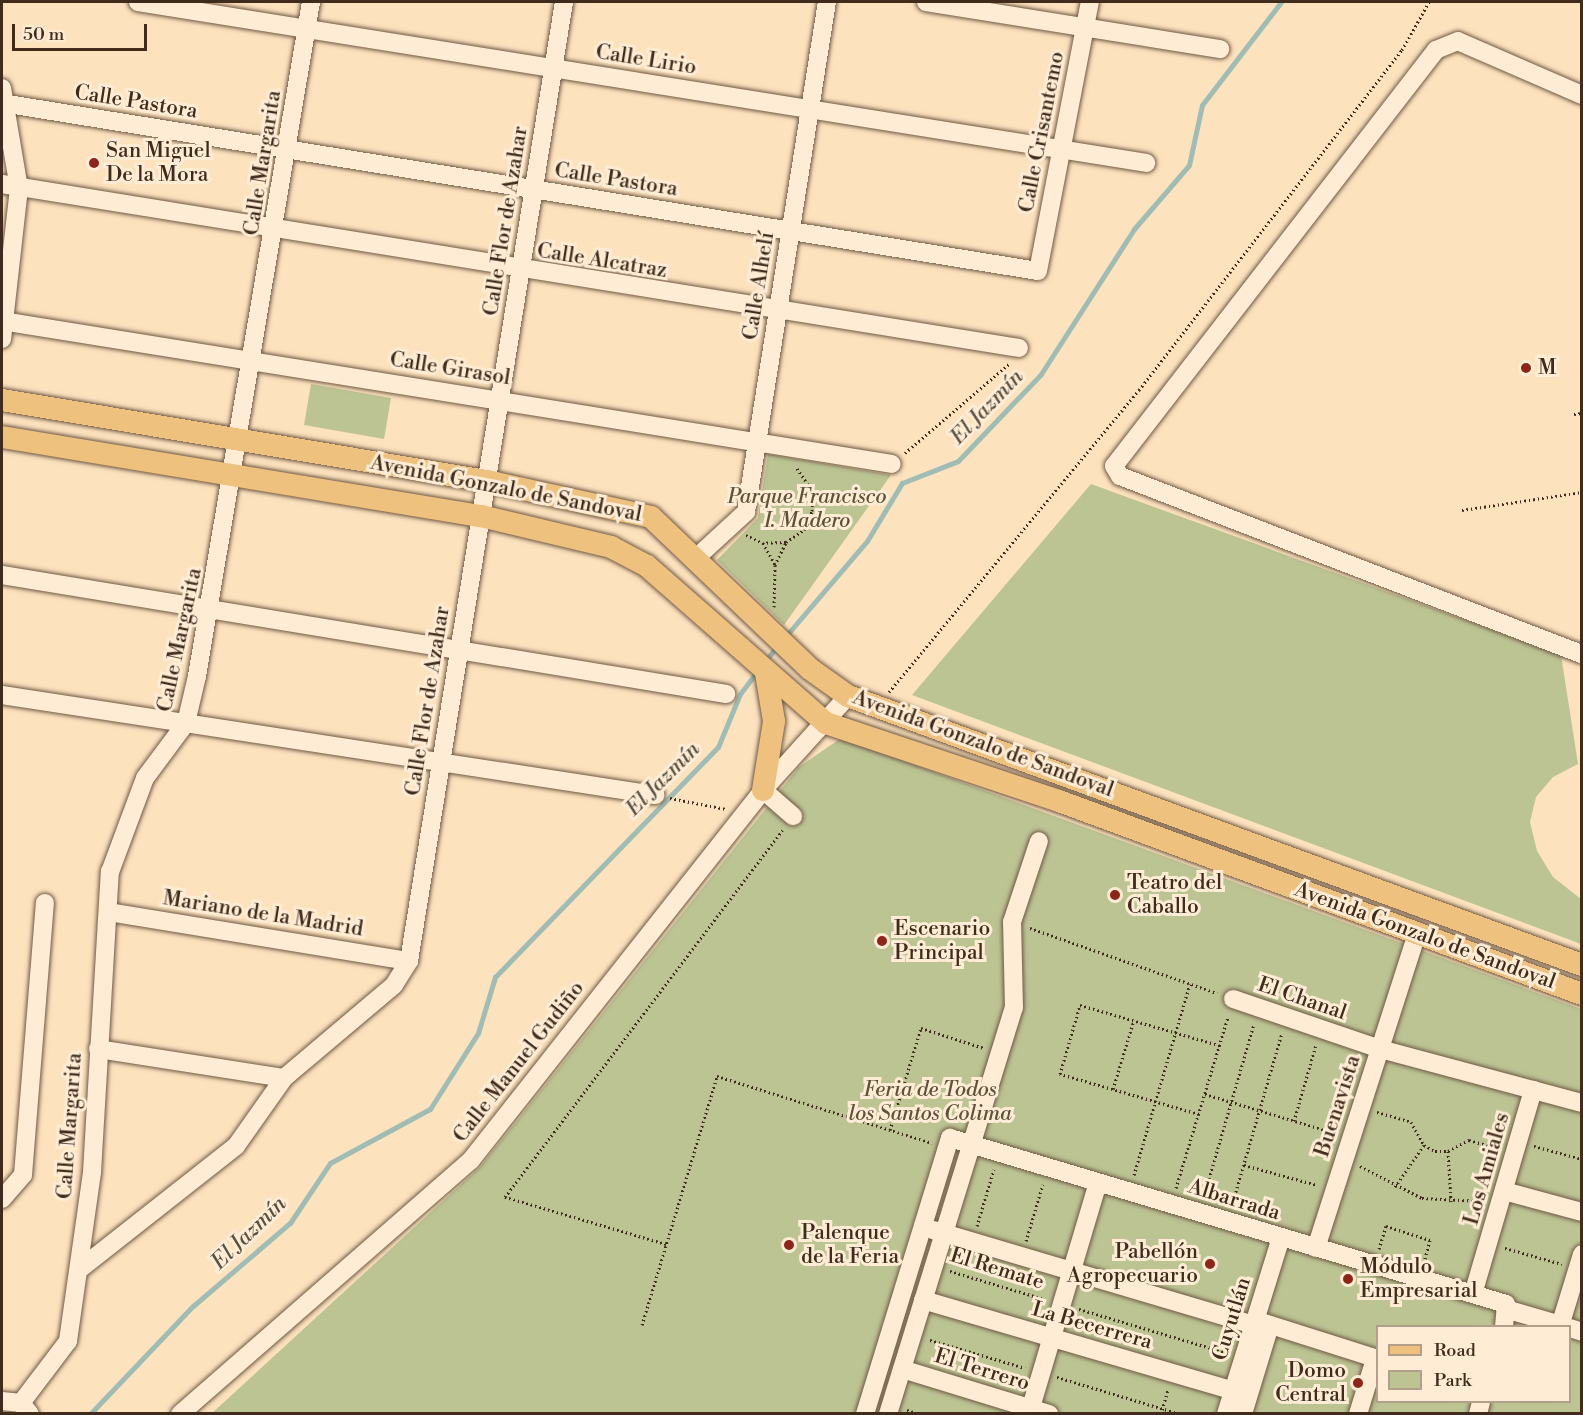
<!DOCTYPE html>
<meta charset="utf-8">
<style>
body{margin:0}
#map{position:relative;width:1583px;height:1415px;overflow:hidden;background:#fde2be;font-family:"Libre Bodoni",serif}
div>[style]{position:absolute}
.green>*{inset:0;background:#bcc494}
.stream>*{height:5px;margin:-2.5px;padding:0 2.5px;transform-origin:2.5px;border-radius:2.5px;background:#9fbdb5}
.path>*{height:3px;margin-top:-1.5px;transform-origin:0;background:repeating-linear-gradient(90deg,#402b1c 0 1.5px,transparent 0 4.5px)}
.roads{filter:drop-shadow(0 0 2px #6f5944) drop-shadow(0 0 2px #6f5944)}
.minor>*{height:18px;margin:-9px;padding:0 9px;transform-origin:9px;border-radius:9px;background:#feecd5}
.major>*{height:22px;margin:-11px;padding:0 11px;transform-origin:11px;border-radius:11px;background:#eec17f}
.dots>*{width:16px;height:16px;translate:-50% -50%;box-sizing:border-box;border:3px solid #feecd5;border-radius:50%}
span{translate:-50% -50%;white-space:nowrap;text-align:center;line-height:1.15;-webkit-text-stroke:6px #feecd5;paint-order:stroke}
.street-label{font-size:21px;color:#402b1c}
.poi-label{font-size:21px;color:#402b1c}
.left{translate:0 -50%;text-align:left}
.right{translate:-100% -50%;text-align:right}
.park-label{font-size:21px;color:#5f513a;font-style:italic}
.water-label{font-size:22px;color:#585042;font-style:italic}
.frame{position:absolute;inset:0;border:3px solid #402b1c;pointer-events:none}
.legend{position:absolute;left:1376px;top:1325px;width:195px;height:78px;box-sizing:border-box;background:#feecd5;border:2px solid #b29f8b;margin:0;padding:8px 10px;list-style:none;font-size:18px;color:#402b1c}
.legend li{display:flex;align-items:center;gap:12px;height:30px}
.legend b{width:30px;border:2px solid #b29f8b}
.scale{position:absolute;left:12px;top:24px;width:135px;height:27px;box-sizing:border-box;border:3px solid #402b1c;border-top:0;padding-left:8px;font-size:18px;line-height:21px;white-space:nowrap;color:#402b1c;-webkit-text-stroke:4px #feecd5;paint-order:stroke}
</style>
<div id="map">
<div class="green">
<i style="clip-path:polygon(311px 384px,391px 398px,384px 439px,304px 425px)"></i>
<i style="clip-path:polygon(768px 454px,891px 475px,784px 625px,717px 560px,758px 518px)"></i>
<i style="clip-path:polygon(1091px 484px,1561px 655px,1578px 764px,1553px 777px,1536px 797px,1530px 822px,1537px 851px,1553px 877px,1581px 899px,1581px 944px,912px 695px)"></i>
<i style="clip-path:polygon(evenodd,841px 738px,1581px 1009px,1581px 1413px,211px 1414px,480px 1167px,799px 767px,841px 738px,1378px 1326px,1570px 1326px,1570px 1402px,1378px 1402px,1378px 1326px)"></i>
</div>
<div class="stream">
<i style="left:785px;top:637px;width:126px;rotate:-49.5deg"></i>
<i style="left:867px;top:541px;width:68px;rotate:-58.9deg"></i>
<i style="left:902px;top:483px;width:60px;rotate:-21.4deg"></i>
<i style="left:958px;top:461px;width:120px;rotate:-46.3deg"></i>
<i style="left:1041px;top:374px;width:172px;rotate:-57.3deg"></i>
<i style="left:1134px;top:229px;width:84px;rotate:-49.3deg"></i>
<i style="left:1189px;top:165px;width:61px;rotate:-77.8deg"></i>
<i style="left:1202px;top:105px;width:130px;rotate:-52.5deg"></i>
<i style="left:764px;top:663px;width:21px;rotate:-53deg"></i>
<i style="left:90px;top:1414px;width:149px;rotate:-46.4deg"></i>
<i style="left:193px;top:1306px;width:128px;rotate:-40.6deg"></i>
<i style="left:290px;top:1223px;width:72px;rotate:-56.3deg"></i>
<i style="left:330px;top:1163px;width:114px;rotate:-28.4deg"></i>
<i style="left:430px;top:1109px;width:90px;rotate:-57.7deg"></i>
<i style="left:478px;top:1033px;width:59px;rotate:-73.1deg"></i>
<i style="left:495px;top:977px;width:320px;rotate:-45.9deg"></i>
<i style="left:718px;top:747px;width:57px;rotate:-67.5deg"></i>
<i style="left:740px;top:694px;width:30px;rotate:-53deg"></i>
</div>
<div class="path">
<i style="left:1574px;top:414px;width:8px;rotate:-7deg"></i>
<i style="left:905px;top:453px;width:137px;rotate:-40.6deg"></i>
<i style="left:1462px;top:510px;width:121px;rotate:-8.5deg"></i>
<i style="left:746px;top:535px;width:19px;rotate:25deg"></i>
<i style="left:786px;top:542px;width:22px;rotate:-34deg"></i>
<i style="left:804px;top:530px;width:21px;rotate:-67deg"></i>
<i style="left:812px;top:511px;width:19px;rotate:-87deg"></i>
<i style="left:813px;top:492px;width:30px;rotate:-124deg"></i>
<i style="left:774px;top:607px;width:42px;rotate:-88.6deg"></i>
<i style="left:775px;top:565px;width:25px;rotate:-64deg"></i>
<i style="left:786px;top:542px;width:23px;rotate:178deg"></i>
<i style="left:763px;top:543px;width:25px;rotate:61deg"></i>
<i style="left:889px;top:692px;width:392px;rotate:-50.4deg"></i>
<i style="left:1139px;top:390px;width:430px;rotate:-52.3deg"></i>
<i style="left:1402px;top:50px;width:55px;rotate:-60.6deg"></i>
<i style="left:670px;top:798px;width:57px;rotate:11.1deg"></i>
<i style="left:1030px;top:928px;width:198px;rotate:19.2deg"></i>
<i style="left:1113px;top:1089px;width:72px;rotate:-73.1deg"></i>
<i style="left:1205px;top:1094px;width:136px;rotate:16.7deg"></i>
<i style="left:1377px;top:1112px;width:35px;rotate:16deg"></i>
<i style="left:1411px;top:1122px;width:26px;rotate:61deg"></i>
<i style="left:1424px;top:1145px;width:13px;rotate:29deg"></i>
<i style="left:1435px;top:1151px;width:13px"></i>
<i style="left:1448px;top:1151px;width:24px;rotate:-28deg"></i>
<i style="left:1469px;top:1140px;width:29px;rotate:16deg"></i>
<i style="left:1199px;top:1114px;width:145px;rotate:-163.9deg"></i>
<i style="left:1060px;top:1074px;width:72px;rotate:-73.8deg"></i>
<i style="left:1080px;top:1005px;width:145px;rotate:16.1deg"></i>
<i style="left:1294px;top:1121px;width:79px;rotate:-73.9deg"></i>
<i style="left:890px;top:1130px;width:107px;rotate:-73.1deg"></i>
<i style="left:921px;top:1028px;width:66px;rotate:17.6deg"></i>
<i style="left:1534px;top:1146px;width:50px;rotate:15.2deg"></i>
<i style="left:1448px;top:1151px;width:51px;rotate:86.6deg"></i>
<i style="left:1244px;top:1165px;width:76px;rotate:15.3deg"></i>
<i style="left:1360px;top:1166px;width:70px;rotate:27.3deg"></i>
<i style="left:1422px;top:1198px;width:60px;rotate:2.9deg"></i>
<i style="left:1134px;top:1175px;width:199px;rotate:-73.7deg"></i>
<i style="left:1395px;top:1187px;width:51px;rotate:-55.4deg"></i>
<i style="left:1176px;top:1188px;width:179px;rotate:-73.1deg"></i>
<i style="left:1204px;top:1196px;width:179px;rotate:-73.8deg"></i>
<i style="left:1232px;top:1205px;width:179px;rotate:-73.8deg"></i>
<i style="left:977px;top:1226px;width:59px;rotate:-73.4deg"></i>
<i style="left:1026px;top:1241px;width:59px;rotate:-73.4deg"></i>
<i style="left:666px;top:1244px;width:168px;rotate:-163.7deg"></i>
<i style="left:505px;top:1197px;width:460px;rotate:-52.9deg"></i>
<i style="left:1505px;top:1248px;width:59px;rotate:15.7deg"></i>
<i style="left:1379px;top:1249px;width:24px;rotate:-73deg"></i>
<i style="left:1386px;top:1226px;width:46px;rotate:17.7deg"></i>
<i style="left:1430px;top:1240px;width:23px;rotate:105deg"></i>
<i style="left:950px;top:1271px;width:98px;rotate:16.6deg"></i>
<i style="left:1079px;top:1309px;width:155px;rotate:16.5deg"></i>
<i style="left:642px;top:1325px;width:260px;rotate:-73.2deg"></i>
<i style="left:717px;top:1076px;width:225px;rotate:17.3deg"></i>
<i style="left:930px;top:1340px;width:99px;rotate:16.4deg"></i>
<i style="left:1057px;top:1377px;width:128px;rotate:16.7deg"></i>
<i style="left:907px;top:1410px;width:13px;rotate:18deg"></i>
<i style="left:1161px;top:1414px;width:26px;rotate:-74deg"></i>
</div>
<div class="roads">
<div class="minor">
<i style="left:138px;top:2px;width:1021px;rotate:9.07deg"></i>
<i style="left:926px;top:2px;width:298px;rotate:9.1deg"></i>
<i style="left:2px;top:88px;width:101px;rotate:80.4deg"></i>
<i style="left:19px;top:188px;width:152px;rotate:96.4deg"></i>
<i style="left:1582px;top:95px;width:135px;rotate:-156.5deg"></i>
<i style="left:1458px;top:41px;width:24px;rotate:158deg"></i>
<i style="left:1436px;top:50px;width:526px;rotate:127.74deg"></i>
<i style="left:1114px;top:466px;width:12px;rotate:59deg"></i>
<i style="left:1120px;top:476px;width:495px;rotate:21.1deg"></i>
<i style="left:8px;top:104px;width:1043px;rotate:9.21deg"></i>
<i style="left:1038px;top:271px;width:274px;rotate:-79.1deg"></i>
<i style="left:2px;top:184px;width:1030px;rotate:9.16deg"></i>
<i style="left:2px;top:321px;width:901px;rotate:9.13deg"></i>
<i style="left:697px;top:557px;width:67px;rotate:-42.6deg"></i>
<i style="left:746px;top:512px;width:516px;rotate:-80.98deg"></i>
<i style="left:2px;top:575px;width:734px;rotate:9.33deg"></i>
<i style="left:2px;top:695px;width:661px;rotate:8.71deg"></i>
<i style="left:763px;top:790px;width:40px;rotate:41deg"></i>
<i style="left:109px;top:912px;width:304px;rotate:9.3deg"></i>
<i style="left:1233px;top:999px;width:155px;rotate:18.8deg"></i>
<i style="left:1380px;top:1049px;width:209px;rotate:15deg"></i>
<i style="left:98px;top:1049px;width:188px;rotate:8.9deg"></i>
<i style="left:1504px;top:1191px;width:81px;rotate:15.1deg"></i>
<i style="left:2px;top:1199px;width:32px;rotate:-49deg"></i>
<i style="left:23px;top:1175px;width:273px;rotate:-85.4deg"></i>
<i style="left:933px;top:1230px;width:335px;rotate:16.5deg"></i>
<i style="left:1316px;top:1248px;width:320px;rotate:-72.2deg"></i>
<i style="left:81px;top:1268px;width:197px;rotate:-38.2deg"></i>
<i style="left:236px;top:1146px;width:83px;rotate:-54.8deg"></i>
<i style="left:284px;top:1078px;width:144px;rotate:-40.2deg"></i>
<i style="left:394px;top:985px;width:28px;rotate:-58deg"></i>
<i style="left:409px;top:961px;width:971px;rotate:-80.82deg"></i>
<i style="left:1473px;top:1294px;width:213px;rotate:-73.6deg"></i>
<i style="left:923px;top:1300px;width:339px;rotate:16.3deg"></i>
<i style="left:1509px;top:1310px;width:57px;rotate:16.2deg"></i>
<i style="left:1255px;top:1320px;width:129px;rotate:17.6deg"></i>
<i style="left:1560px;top:1326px;width:75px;rotate:-73deg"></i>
<i style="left:1570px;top:1328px;width:13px;rotate:18deg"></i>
<i style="left:902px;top:1369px;width:154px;rotate:17deg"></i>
<i style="left:2px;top:1401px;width:19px;rotate:6deg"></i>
<i style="left:21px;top:1403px;width:14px;rotate:51deg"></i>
<i style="left:21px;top:1403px;width:78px;rotate:-52.8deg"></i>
<i style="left:68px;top:1341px;width:171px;rotate:-81.9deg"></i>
<i style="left:92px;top:1172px;width:301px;rotate:-86.6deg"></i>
<i style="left:110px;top:872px;width:100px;rotate:-69.6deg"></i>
<i style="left:145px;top:778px;width:69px;rotate:-53.3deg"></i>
<i style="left:186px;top:723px;width:48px;rotate:-76.8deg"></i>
<i style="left:197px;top:676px;width:684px;rotate:-80.4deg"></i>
<i style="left:180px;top:1414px;width:386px;rotate:-41.1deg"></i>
<i style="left:471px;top:1160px;width:471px;rotate:-51.7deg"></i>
<i style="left:763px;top:790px;width:127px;rotate:-47.9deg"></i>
<i style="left:865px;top:1414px;width:289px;rotate:-72.9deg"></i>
<i style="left:950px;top:1138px;width:580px;rotate:16.62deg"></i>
<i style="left:1506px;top:1304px;width:22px;rotate:95deg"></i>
<i style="left:888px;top:1414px;width:425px;rotate:-72.8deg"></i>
<i style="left:1014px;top:1008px;width:86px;rotate:-91.3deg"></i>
<i style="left:1012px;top:922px;width:85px;rotate:-71.6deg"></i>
<i style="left:1029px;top:1414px;width:241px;rotate:-73.4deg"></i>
<i style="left:1226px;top:1414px;width:185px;rotate:-72.7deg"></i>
<i style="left:1243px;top:1414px;width:93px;rotate:-73.1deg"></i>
<i style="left:1358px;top:1414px;width:58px;rotate:-72.8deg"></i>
<i style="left:1478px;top:1414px;width:12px;rotate:-76deg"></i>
</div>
<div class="major">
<i style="left:2px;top:400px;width:492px;rotate:9.5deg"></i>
<i style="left:487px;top:481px;width:168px;rotate:12.4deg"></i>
<i style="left:651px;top:517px;width:220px;rotate:43.7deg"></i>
<i style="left:810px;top:669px;width:47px;rotate:35.4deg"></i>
<i style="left:848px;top:696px;width:782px;rotate:20.13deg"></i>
<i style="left:2px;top:437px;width:485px;rotate:9.4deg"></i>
<i style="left:481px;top:516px;width:134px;rotate:13.4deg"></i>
<i style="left:611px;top:547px;width:41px;rotate:27.8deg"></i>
<i style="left:647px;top:566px;width:238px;rotate:41.3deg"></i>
<i style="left:826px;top:723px;width:246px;rotate:18.5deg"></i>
<i style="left:1059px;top:801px;width:557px;rotate:20.26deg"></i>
<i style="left:763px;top:790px;width:70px;rotate:-80.9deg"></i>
<i style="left:774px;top:721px;width:49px;rotate:-99.5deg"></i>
</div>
</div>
<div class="dots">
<i style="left:94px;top:163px;background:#8f2418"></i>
<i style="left:1526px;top:368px;background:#8f2418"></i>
<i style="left:1115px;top:895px;background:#8f2418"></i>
<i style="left:882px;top:941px;background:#8f2418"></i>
<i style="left:789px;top:1245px;background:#8f2418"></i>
<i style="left:1210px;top:1264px;background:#8f2418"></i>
<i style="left:1348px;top:1279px;background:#8f2418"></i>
<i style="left:1358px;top:1383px;background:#8f2418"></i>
</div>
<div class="street-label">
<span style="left:646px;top:60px;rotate:9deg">Calle Lirio</span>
<span style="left:136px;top:102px;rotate:9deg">Calle Pastora</span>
<span style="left:1042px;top:132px;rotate:-79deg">Calle Crisantemo</span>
<span style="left:263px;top:163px;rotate:-81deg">Calle Margarita</span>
<span style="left:616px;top:180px;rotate:9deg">Calle Pastora</span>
<span style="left:506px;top:221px;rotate:-81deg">Calle Flor de Azahar</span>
<span style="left:602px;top:261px;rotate:9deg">Calle Alcatraz</span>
<span style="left:759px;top:286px;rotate:-81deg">Calle Alhelí</span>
<span style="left:450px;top:369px;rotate:9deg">Calle Girasol</span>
<span style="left:506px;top:489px;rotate:11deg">Avenida Gonzalo de Sandoval</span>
<span style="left:180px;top:640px;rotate:-78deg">Calle Margarita</span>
<span style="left:428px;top:701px;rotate:-81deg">Calle Flor de Azahar</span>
<span style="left:983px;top:744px;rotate:20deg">Avenida Gonzalo de Sandoval</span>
<span style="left:263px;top:914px;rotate:9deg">Mariano de la Madrid</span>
<span style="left:1425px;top:936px;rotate:20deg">Avenida Gonzalo de Sandoval</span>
<span style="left:1302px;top:999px;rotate:19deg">El Chanal</span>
<span style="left:519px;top:1062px;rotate:-52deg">Calle Manuel Gudiño</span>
<span style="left:1338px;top:1106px;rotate:-72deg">Buenavista</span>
<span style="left:70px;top:1126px;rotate:-86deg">Calle Margarita</span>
<span style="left:1487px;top:1169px;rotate:-74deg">Los Amiales</span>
<span style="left:1234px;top:1200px;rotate:17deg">Albarrada</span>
<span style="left:997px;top:1269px;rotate:17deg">El Remate</span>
<span style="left:1232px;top:1319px;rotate:-73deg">Cuyutlán</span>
<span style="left:1092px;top:1326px;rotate:16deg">La Becerrera</span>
<span style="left:982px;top:1370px;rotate:17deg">El Terrero</span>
</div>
<div class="poi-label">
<span class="left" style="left:106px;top:163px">San Miguel<br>De la Mora</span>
<span class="left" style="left:1538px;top:368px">M</span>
<span class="left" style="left:1127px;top:895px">Teatro del<br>Caballo</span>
<span class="left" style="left:894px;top:941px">Escenario<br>Principal</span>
<span class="left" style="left:801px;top:1245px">Palenque<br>de la Feria</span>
<span class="right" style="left:1198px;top:1264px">Pabellón<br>Agropecuario</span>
<span class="left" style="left:1360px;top:1279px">Módulo<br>Empresarial</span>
<span class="right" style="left:1346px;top:1383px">Domo<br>Central</span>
</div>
<div class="park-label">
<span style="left:807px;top:509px">Parque Francisco<br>I. Madero</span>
<span style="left:930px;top:1102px">Feria de Todos<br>los Santos Colima</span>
</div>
<div class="water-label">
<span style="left:987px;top:407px;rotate:-46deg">El Jazmín</span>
<span style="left:663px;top:779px;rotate:-45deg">El Jazmín</span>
<span style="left:249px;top:1233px;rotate:-44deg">El Jazmín</span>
</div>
<div class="frame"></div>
<ul class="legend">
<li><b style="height:8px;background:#eec17f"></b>Road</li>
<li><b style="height:16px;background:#bcc494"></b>Park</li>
</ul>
<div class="scale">50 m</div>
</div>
